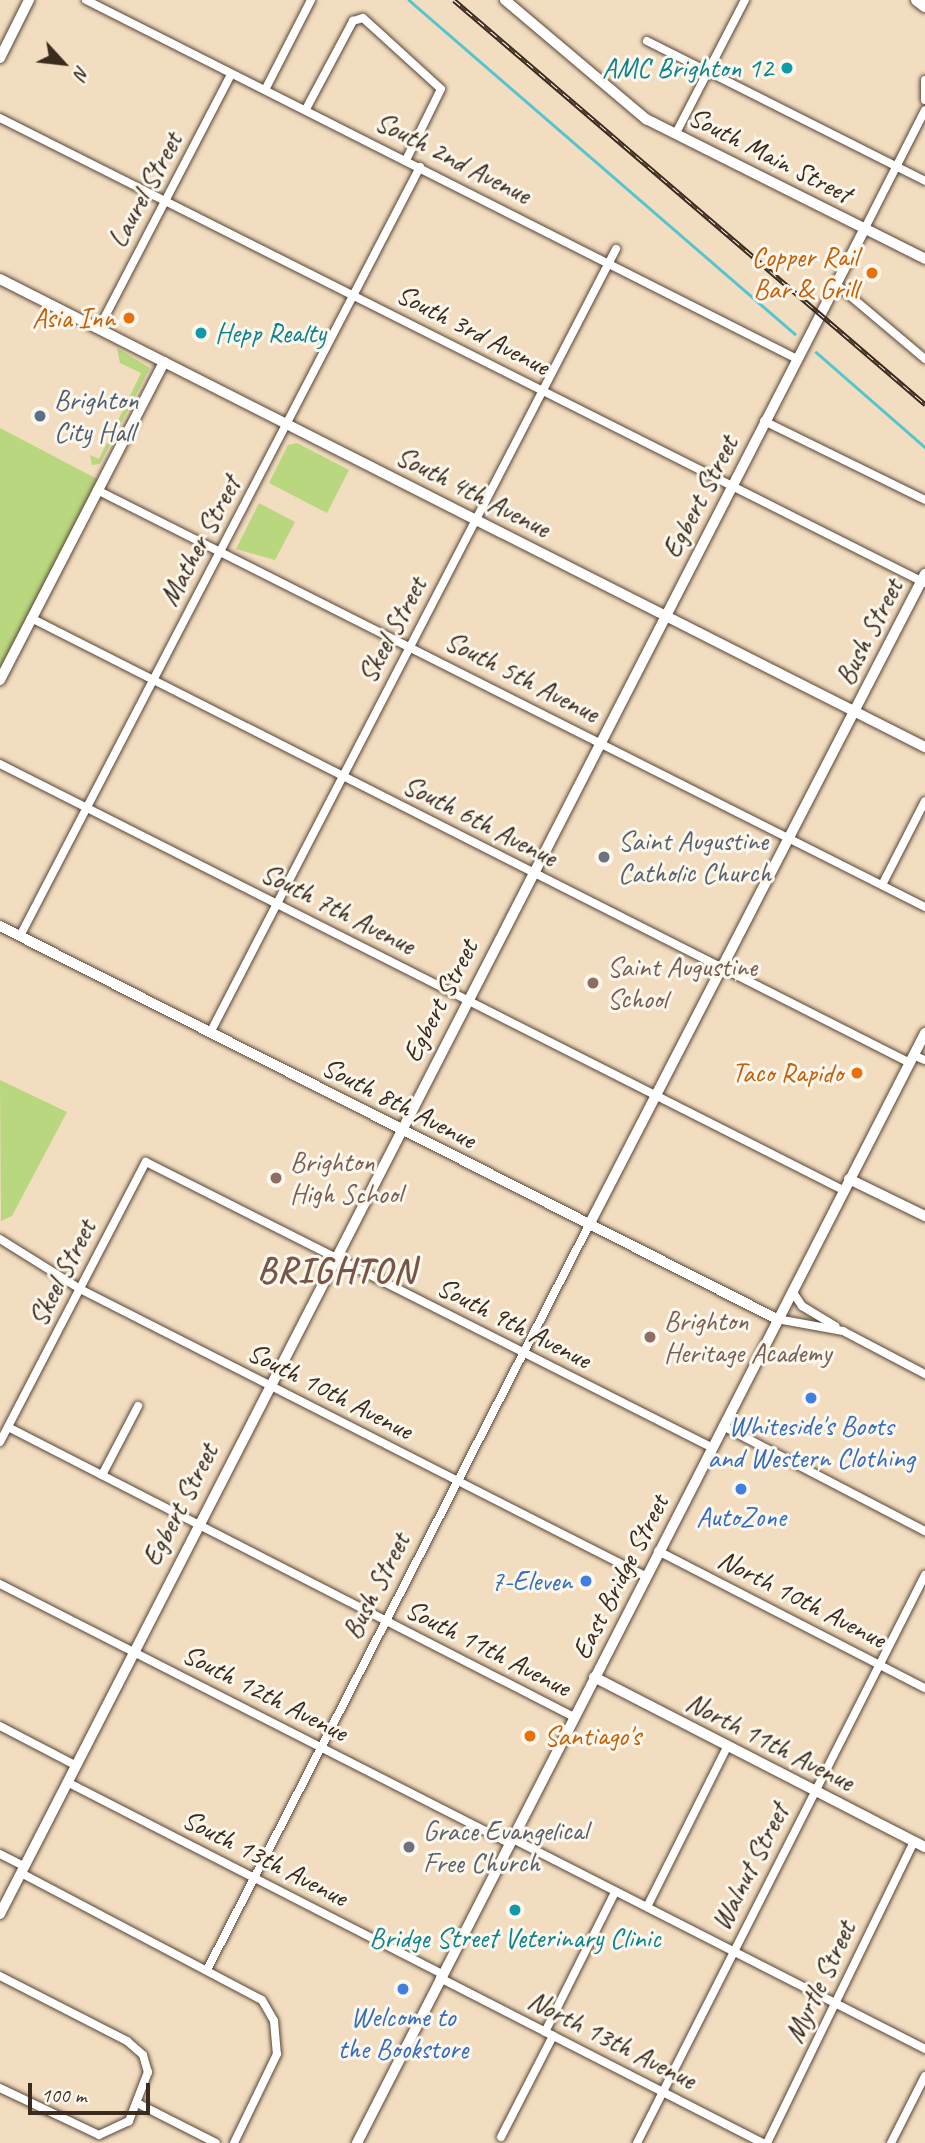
<!DOCTYPE html>
<style>
body{margin:0}
#map{position:relative;width:925px;height:2143px;overflow:hidden;background:#f3ddc0;font-family:Caveat,sans-serif}
div>[style]{position:absolute}
.green>*{inset:0;background:#b9d77e}
.stream>*{height:2.5px;margin:-1.25px;padding:0 1.25px;transform-origin:1.25px;border-radius:1.25px;background:#57c5ce}
.roads{filter:drop-shadow(0 0 2px #574536) drop-shadow(0 0 2px #574536)}
.minor>*{height:8px;margin:-4px;padding:0 4px;transform-origin:4px;border-radius:4px;background:#fff}
.tertiary>*{height:10px;margin:-5px;padding:0 5px;transform-origin:5px;border-radius:5px;background:#fff}
.secondary>*{height:10px;margin:-5px;padding:0 5px;transform-origin:5px;border-radius:5px;background:#fff}
.trunk>*{height:12px;margin:-6px;padding:0 6px;transform-origin:6px;border-radius:6px;background:#fff}
.rail>*{height:5px;margin-top:-2.5px;transform-origin:0;background:repeating-linear-gradient(90deg,#fbf7ec 0 8px,#3b2a1e 0 16px);box-sizing:border-box;border-block:2px solid #3b2a1e}
.dots>*{width:19px;height:19px;translate:-50% -50%;box-sizing:border-box;border:4px solid #fbf7ec;border-radius:50%}
span{translate:-50% -50%;white-space:nowrap;text-align:center;line-height:1.15;-webkit-text-stroke:6px #fbf7ec;paint-order:stroke}
.culture-label{font-size:28px;color:#0d838f}
.right{translate:-100% -50%;text-align:right}
.left{translate:0 -50%;text-align:left}
.street-label{font-size:28px;color:#3b2a1e}
.food-label{font-size:28px;color:#c56008}
.service-label{font-size:28px;color:#4e5e75}
.worship-label{font-size:28px;color:#5b616d}
.education-label{font-size:28px;color:#785e54}
.shop-label{font-size:28px;color:#366cbe}
.district-label{font-size:35px;color:#775649;font-weight:700;letter-spacing:2px}
.north{position:absolute;left:28px;top:28px;width:70px;height:70px;-webkit-text-stroke:5px #fbf7ec;paint-order:stroke;rotate:117deg;font-size:19px;font-weight:700;line-height:28px;text-align:center;color:#3b2a1e}
.north::after{content:'';display:block;margin:auto;width:24px;height:32px;background:#3b2a1e;clip-path:polygon(50% 0,100% 100%,50% 72%,0 100%)}
.scale{position:absolute;left:28px;top:2083px;width:122px;height:32px;box-sizing:border-box;border:4px solid #3b2a1e;border-top:0;padding-left:9px;font-size:21px;line-height:24px;white-space:nowrap;color:#3b2a1e;-webkit-text-stroke:5px #fbf7ec;paint-order:stroke}
</style>
<div id="map">
<div class="green">
<i style="clip-path:polygon(117px 348px,150px 368px,100px 464px,92px 465px,90px 455px,99px 459px,141px 373px,120px 363px)"></i>
<i style="clip-path:polygon(0 428px,101px 481px,0 678px)"></i>
<i style="clip-path:polygon(297px 443px,349px 470px,327px 513px,269px 483px,288px 445px)"></i>
<i style="clip-path:polygon(259px 503px,295px 522px,275px 560px,236px 549px)"></i>
<i style="clip-path:polygon(0 1080px,67px 1112px,12px 1216px,1px 1221px)"></i>
</div>
<div class="stream">
<i style="left:409px;top:0;width:510px;rotate:40.87deg"></i>
<i style="left:816px;top:352px;width:145px;rotate:41.1deg"></i>
</div>
<div class="roads">
<div class="minor">
<i style="left:86px;top:0;width:796px;rotate:26.79deg"></i>
<i style="left:647px;top:41px;width:311px;rotate:26.7deg"></i>
<i style="left:925px;top:80px;width:20px;rotate:90deg"></i>
<i style="left:265px;top:90px;width:101px;rotate:-62.9deg"></i>
<i style="left:306px;top:109px;width:100px;rotate:-61.9deg"></i>
<i style="left:353px;top:21px;width:10px;rotate:-17deg"></i>
<i style="left:363px;top:18px;width:105px;rotate:42.3deg"></i>
<i style="left:441px;top:89px;width:79px;rotate:116.2deg"></i>
<i style="left:0;top:118px;width:1035px;rotate:26.69deg"></i>
<i style="left:676px;top:133px;width:150px;rotate:-62.6deg"></i>
<i style="left:865px;top:228px;width:132px;rotate:-63deg"></i>
<i style="left:836px;top:284px;width:116px;rotate:40.1deg"></i>
<i style="left:99px;top:328px;width:286px;rotate:-62.5deg"></i>
<i style="left:764px;top:421px;width:179px;rotate:26.1deg"></i>
<i style="left:97px;top:490px;width:927px;rotate:26.73deg"></i>
<i style="left:31px;top:618px;width:985px;rotate:26.85deg"></i>
<i style="left:0;top:764px;width:945px;rotate:26.81deg"></i>
<i style="left:882px;top:885px;width:94px;rotate:-62.9deg"></i>
<i style="left:20px;top:936px;width:867px;rotate:-62.52deg"></i>
<i style="left:210px;top:1033px;width:883px;rotate:-62.62deg"></i>
<i style="left:913px;top:1055px;width:13px;rotate:23deg"></i>
<i style="left:0;top:1239px;width:94px;rotate:32deg"></i>
<i style="left:80px;top:1289px;width:634px;rotate:26.93deg"></i>
<i style="left:792px;top:1291px;width:18px;rotate:56deg"></i>
<i style="left:802px;top:1306px;width:39px;rotate:31deg"></i>
<i style="left:777px;top:1319px;width:67px;rotate:10.3deg"></i>
<i style="left:843px;top:1331px;width:93px;rotate:27.7deg"></i>
<i style="left:723px;top:1426px;width:228px;rotate:27.5deg"></i>
<i style="left:8px;top:1427px;width:636px;rotate:27.13deg"></i>
<i style="left:0;top:1442px;width:316px;rotate:-62.5deg"></i>
<i style="left:146px;top:1162px;width:633px;rotate:26.77deg"></i>
<i style="left:102px;top:1475px;width:78px;rotate:-62.4deg"></i>
<i style="left:658px;top:1551px;width:300px;rotate:27.2deg"></i>
<i style="left:0;top:1584px;width:571px;rotate:26.97deg"></i>
<i style="left:0;top:1726px;width:85px;rotate:27.5deg"></i>
<i style="left:67px;top:1782px;width:422px;rotate:27.1deg"></i>
<i style="left:511px;top:1838px;width:465px;rotate:27deg"></i>
<i style="left:0;top:1854px;width:27px;rotate:27deg"></i>
<i style="left:21px;top:1873px;width:272px;rotate:27.8deg"></i>
<i style="left:262px;top:2000px;width:24px;rotate:60deg"></i>
<i style="left:274px;top:2021px;width:33px;rotate:85deg"></i>
<i style="left:277px;top:2054px;width:99px;rotate:115.8deg"></i>
<i style="left:647px;top:1907px;width:181px;rotate:-63.4deg"></i>
<i style="left:208px;top:1968px;width:835px;rotate:-62.85deg"></i>
<i style="left:0;top:1976px;width:143px;rotate:27.1deg"></i>
<i style="left:127px;top:2041px;width:21px;rotate:41deg"></i>
<i style="left:143px;top:2055px;width:18px;rotate:74deg"></i>
<i style="left:148px;top:2072px;width:53px;rotate:111.2deg"></i>
<i style="left:129px;top:2121px;width:33px;rotate:155deg"></i>
<i style="left:99px;top:2135px;width:110px;rotate:-154.6deg"></i>
<i style="left:440px;top:1978px;width:363px;rotate:27.1deg"></i>
<i style="left:545px;top:2032px;width:157px;rotate:-63.4deg"></i>
<i style="left:139px;top:2104px;width:86px;rotate:26.9deg"></i>
<i style="left:501px;top:2137px;width:114px;rotate:-62.8deg"></i>
<i style="left:637px;top:2143px;width:637px;rotate:-63.11deg"></i>
<i style="left:767px;top:2143px;width:336px;rotate:-64deg"></i>
<i style="left:891px;top:2143px;width:75px;rotate:-63.1deg"></i>
</div>
<div class="tertiary">
<i style="left:505px;top:0;width:185px;rotate:40.2deg"></i>
<i style="left:646px;top:119px;width:312px;rotate:26.6deg"></i>
<i style="left:0;top:58px;width:65px;rotate:-63.4deg"></i>
<i style="left:0;top:680px;width:358px;rotate:-62.7deg"></i>
<i style="left:0;top:926px;width:871px;rotate:26.83deg"></i>
<i style="left:849px;top:1179px;width:85px;rotate:26deg"></i>
<i style="left:589px;top:1225px;width:733px;rotate:-62.7deg"></i>
<i style="left:594px;top:1677px;width:372px;rotate:27.2deg"></i>
<i style="left:0;top:1914px;width:1895px;rotate:-62.84deg"></i>
</div>
<div class="secondary">
<i style="left:0;top:279px;width:1037px;rotate:26.84deg"></i>
<i style="left:357px;top:2143px;width:1247px;rotate:-62.9deg"></i>
</div>
<div class="trunk">
<i style="left:917px;top:0;width:10px;rotate:37deg"></i>
</div>
</div>
<div class="rail">
<i style="left:454px;top:0;width:621px;rotate:40.62deg"></i>
</div>
<div class="dots">
<i style="left:787px;top:68px;background:#0f9aa8"></i>
<i style="left:872px;top:273px;background:#e8710a"></i>
<i style="left:129px;top:318px;background:#e8710a"></i>
<i style="left:201px;top:333px;background:#0f9aa8"></i>
<i style="left:40px;top:416px;background:#5c6f8a"></i>
<i style="left:604px;top:857px;background:#6b7280"></i>
<i style="left:593px;top:983px;background:#8d6e63"></i>
<i style="left:857px;top:1073px;background:#e8710a"></i>
<i style="left:276px;top:1178px;background:#8d6e63"></i>
<i style="left:650px;top:1337px;background:#8d6e63"></i>
<i style="left:811px;top:1398px;background:#3f7fe0"></i>
<i style="left:741px;top:1489px;background:#3f7fe0"></i>
<i style="left:586px;top:1581px;background:#3f7fe0"></i>
<i style="left:530px;top:1736px;background:#e8710a"></i>
<i style="left:409px;top:1847px;background:#6b7280"></i>
<i style="left:515px;top:1910px;background:#0f9aa8"></i>
<i style="left:403px;top:1989px;background:#3f7fe0"></i>
</div>
<div class="culture-label">
<span class="right" style="left:773px;top:68px">AMC Brighton 12</span>
<span class="left" style="left:215px;top:333px">Hepp Realty</span>
<span style="left:515px;top:1938px">Bridge Street Veterinary Clinic</span>
</div>
<div class="street-label">
<span style="left:770px;top:155px;rotate:27deg">South Main Street</span>
<span style="left:453px;top:158px;rotate:27deg">South 2nd Avenue</span>
<span style="left:145px;top:190px;rotate:-62deg">Laurel Street</span>
<span style="left:473px;top:330px;rotate:27deg">South 3rd Avenue</span>
<span style="left:473px;top:492px;rotate:27deg">South 4th Avenue</span>
<span style="left:700px;top:497px;rotate:-63deg">Egbert Street</span>
<span style="left:200px;top:541px;rotate:-62deg">Mather Street</span>
<span style="left:392px;top:630px;rotate:-62deg">Skeel Street</span>
<span style="left:869px;top:632px;rotate:-63deg">Bush Street</span>
<span style="left:522px;top:677px;rotate:27deg">South 5th Avenue</span>
<span style="left:480px;top:821px;rotate:27deg">South 6th Avenue</span>
<span style="left:338px;top:909px;rotate:27deg">South 7th Avenue</span>
<span style="left:440px;top:1001px;rotate:-63deg">Egbert Street</span>
<span style="left:399px;top:1103px;rotate:27deg">South 8th Avenue</span>
<span style="left:62px;top:1273px;rotate:-63deg">Skeel Street</span>
<span style="left:514px;top:1323px;rotate:27deg">South 9th Avenue</span>
<span style="left:330px;top:1391px;rotate:27deg">South 10th Avenue</span>
<span style="left:180px;top:1505px;rotate:-63deg">Egbert Street</span>
<span style="left:620px;top:1577px;rotate:-63deg">East Bridge Street</span>
<span style="left:376px;top:1586px;rotate:-63deg">Bush Street</span>
<span style="left:802px;top:1599px;rotate:27deg">North 10th Avenue</span>
<span style="left:488px;top:1648px;rotate:27deg">South 11th Avenue</span>
<span style="left:265px;top:1693px;rotate:27deg">South 12th Avenue</span>
<span style="left:770px;top:1742px;rotate:27deg">North 11th Avenue</span>
<span style="left:265px;top:1858px;rotate:27deg">South 13th Avenue</span>
<span style="left:750px;top:1867px;rotate:-63deg">Walnut Street</span>
<span style="left:820px;top:1982px;rotate:-65deg">Myrtle Street</span>
<span style="left:612px;top:2040px;rotate:27deg">North 13th Avenue</span>
</div>
<div class="food-label">
<span class="right" style="left:858px;top:273px">Copper Rail<br>Bar &amp; Grill</span>
<span class="right" style="left:115px;top:318px">Asia Inn</span>
<span class="right" style="left:843px;top:1073px">Taco Rapido</span>
<span class="left" style="left:544px;top:1736px">Santiago's</span>
</div>
<div class="service-label">
<span class="left" style="left:54px;top:416px">Brighton<br>City Hall</span>
</div>
<div class="worship-label">
<span class="left" style="left:618px;top:857px">Saint Augustine<br>Catholic Church</span>
<span class="left" style="left:423px;top:1847px">Grace Evangelical<br>Free Church</span>
</div>
<div class="education-label">
<span class="left" style="left:607px;top:983px">Saint Augustine<br>School</span>
<span class="left" style="left:290px;top:1178px">Brighton<br>High School</span>
<span class="left" style="left:664px;top:1337px">Brighton<br>Heritage Academy</span>
</div>
<div class="shop-label">
<span style="left:811px;top:1442px">Whiteside's Boots<br>and Western Clothing</span>
<span style="left:741px;top:1517px">AutoZone</span>
<span class="right" style="left:572px;top:1581px">7-Eleven</span>
<span style="left:403px;top:2033px">Welcome to<br>the Bookstore</span>
</div>
<div class="district-label">
<span style="left:337px;top:1271px">BRIGHTON</span>
</div>
<div class="north">N</div>
<div class="scale">100 m</div>
</div>
